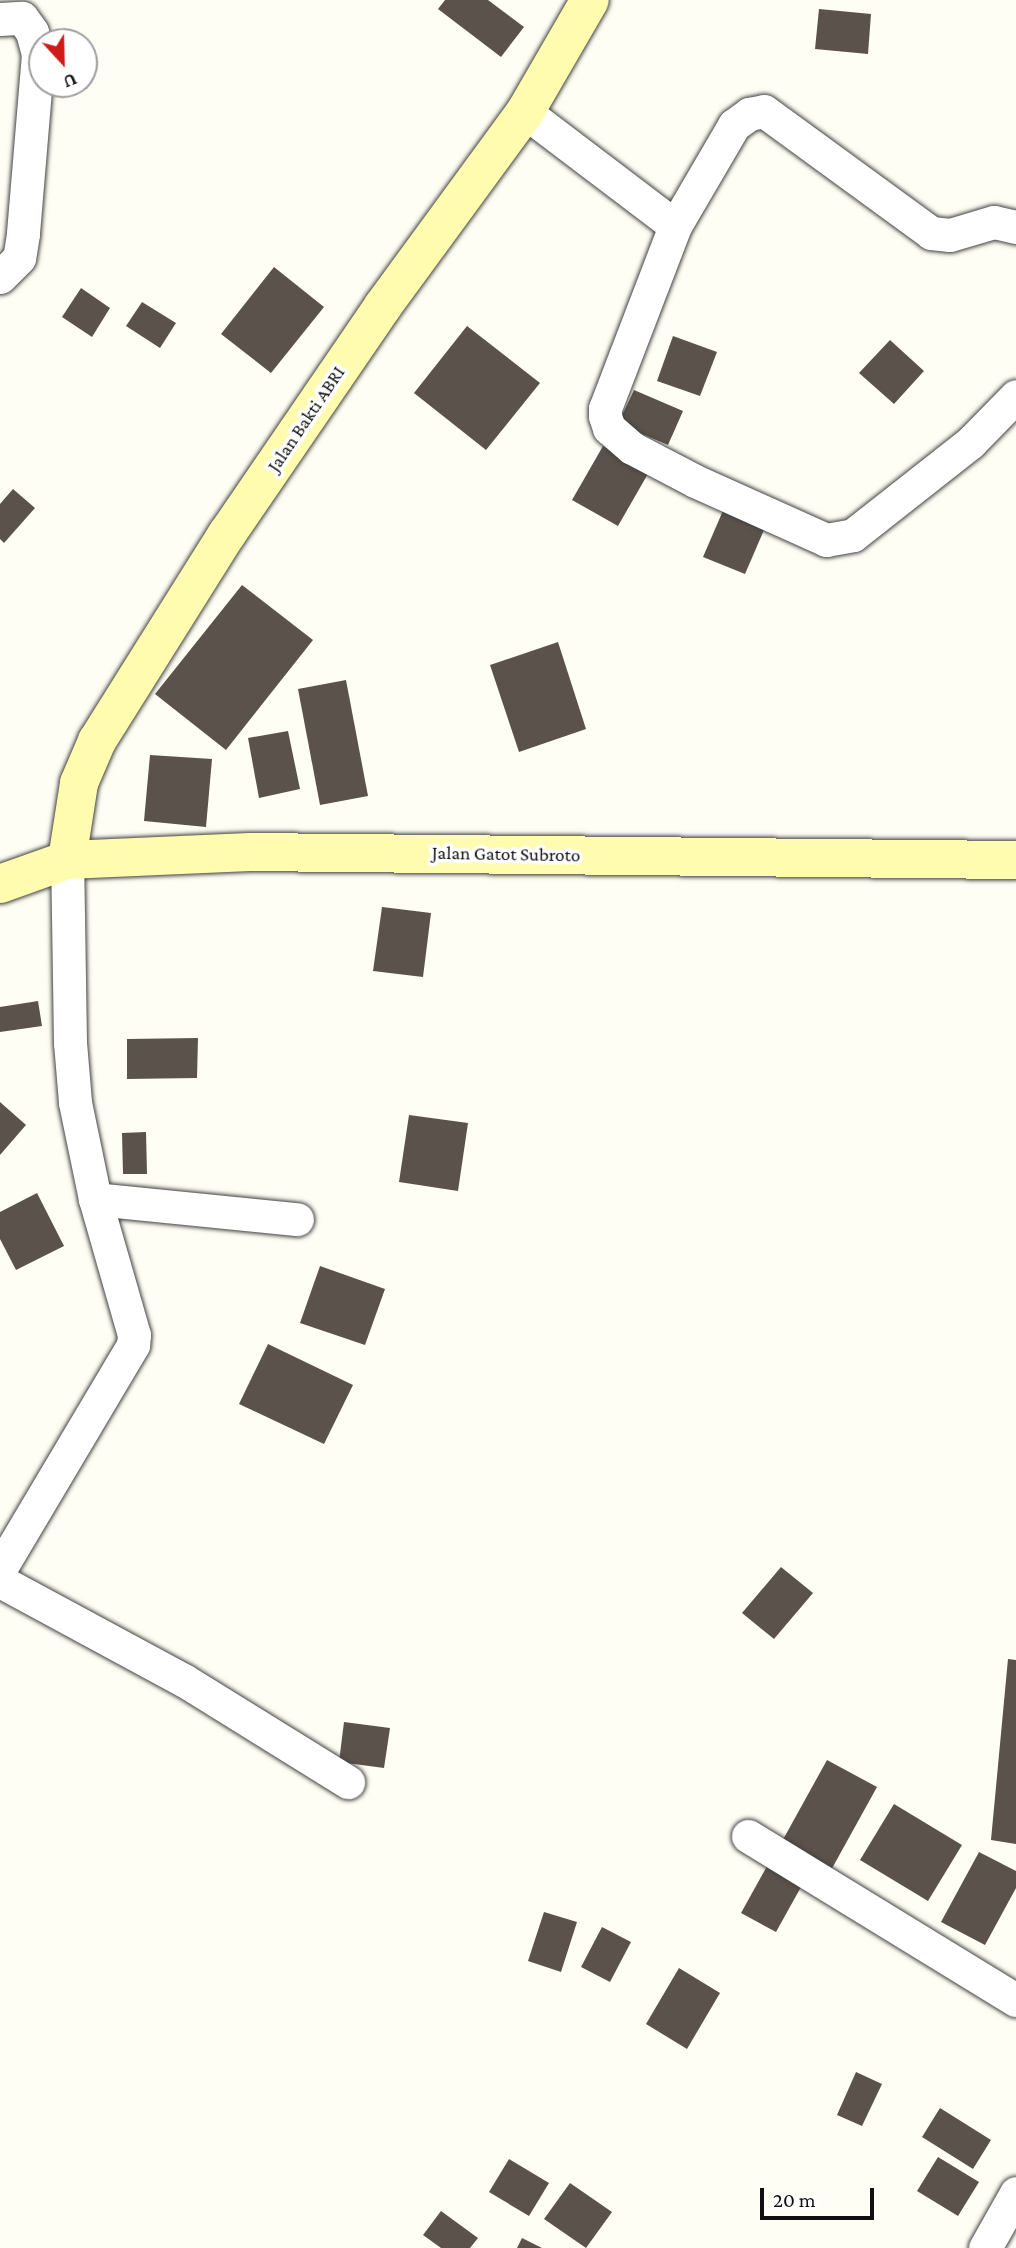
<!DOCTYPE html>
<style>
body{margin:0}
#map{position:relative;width:1016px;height:2248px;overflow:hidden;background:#fffef4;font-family:"Crimson Pro",serif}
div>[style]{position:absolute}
.building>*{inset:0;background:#5b524b}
.roads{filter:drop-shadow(0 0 2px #434343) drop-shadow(0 0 2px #434343)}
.street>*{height:33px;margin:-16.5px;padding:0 16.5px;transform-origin:16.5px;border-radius:16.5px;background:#fff}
.secondary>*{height:38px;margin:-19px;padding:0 19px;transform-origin:19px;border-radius:19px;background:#fffcaf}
span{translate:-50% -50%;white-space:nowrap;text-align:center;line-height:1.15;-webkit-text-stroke:7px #fff;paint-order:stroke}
.street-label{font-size:19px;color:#101010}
.north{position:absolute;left:28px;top:28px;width:70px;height:70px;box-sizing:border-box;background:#fff;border:2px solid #9f9f9f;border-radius:50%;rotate:158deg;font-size:19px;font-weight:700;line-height:28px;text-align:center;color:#101010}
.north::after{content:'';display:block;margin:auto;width:24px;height:32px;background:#d11b18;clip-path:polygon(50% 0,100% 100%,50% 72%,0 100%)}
.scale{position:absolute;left:760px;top:2188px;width:114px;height:32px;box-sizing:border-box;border:4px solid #101010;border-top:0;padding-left:9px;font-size:21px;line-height:24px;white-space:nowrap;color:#101010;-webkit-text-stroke:5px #fff;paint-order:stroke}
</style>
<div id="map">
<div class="building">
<i style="clip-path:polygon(445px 0,488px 0,524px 27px,501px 57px,438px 9px)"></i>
<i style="clip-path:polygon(819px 9px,871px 14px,868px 54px,815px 49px)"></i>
<i style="clip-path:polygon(274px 267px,324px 307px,271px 373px,221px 334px)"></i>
<i style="clip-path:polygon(81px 288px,110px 308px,92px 337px,62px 317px)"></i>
<i style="clip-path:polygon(142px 302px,176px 323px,160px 348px,126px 326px)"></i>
<i style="clip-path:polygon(467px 326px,540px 383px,486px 450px,414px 393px)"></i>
<i style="clip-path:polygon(673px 336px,717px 352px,700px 396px,657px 381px)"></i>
<i style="clip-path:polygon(890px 340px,924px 371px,894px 404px,859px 373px)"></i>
<i style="clip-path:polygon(634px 390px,683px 411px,668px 445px,618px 424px)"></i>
<i style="clip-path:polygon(603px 446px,649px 472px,618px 526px,572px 500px)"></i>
<i style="clip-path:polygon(13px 489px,35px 508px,4px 543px,0 539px,0 504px)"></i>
<i style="clip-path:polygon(725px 506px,767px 523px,745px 574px,703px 557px)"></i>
<i style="clip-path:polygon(242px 585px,313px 640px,226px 750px,155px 694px)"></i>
<i style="clip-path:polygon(558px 642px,586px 729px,519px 752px,490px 665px)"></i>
<i style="clip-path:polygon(346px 680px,368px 796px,320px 805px,298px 689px)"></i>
<i style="clip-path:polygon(288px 731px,300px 789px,259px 798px,248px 738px)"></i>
<i style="clip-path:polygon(150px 755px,212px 759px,206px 827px,144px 821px)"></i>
<i style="clip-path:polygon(382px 907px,431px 913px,423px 977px,373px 971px)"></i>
<i style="clip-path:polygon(38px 1001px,42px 1026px,0 1032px,0 1007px)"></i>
<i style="clip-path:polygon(198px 1038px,197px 1078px,127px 1079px,127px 1039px)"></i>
<i style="clip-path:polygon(0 1102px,26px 1125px,0 1155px)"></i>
<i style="clip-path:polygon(409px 1115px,468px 1123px,458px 1191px,399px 1182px)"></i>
<i style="clip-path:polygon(146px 1132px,147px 1174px,123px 1174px,122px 1133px)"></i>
<i style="clip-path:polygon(37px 1193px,64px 1246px,16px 1270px,0 1239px,0 1212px)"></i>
<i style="clip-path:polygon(320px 1266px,385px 1289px,365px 1345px,300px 1323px)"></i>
<i style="clip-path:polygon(268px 1344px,353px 1385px,324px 1444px,239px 1404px)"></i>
<i style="clip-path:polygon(781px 1567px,813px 1593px,774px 1639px,742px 1613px)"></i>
<i style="clip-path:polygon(1008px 1659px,1016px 1660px,1016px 1844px,991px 1840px)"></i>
<i style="clip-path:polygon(344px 1722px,390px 1728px,384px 1768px,339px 1762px)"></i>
<i style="clip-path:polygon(827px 1760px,877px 1787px,830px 1872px,780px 1845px)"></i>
<i style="clip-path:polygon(894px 1804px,962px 1845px,928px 1901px,860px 1860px)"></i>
<i style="clip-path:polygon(979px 1852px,1016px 1871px,1016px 1888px,985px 1945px,941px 1922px)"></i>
<i style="clip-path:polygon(771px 1859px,806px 1878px,776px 1932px,741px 1913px)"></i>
<i style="clip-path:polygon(544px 1912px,577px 1922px,561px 1972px,528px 1961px)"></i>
<i style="clip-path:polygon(602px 1927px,631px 1942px,610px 1982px,581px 1967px)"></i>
<i style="clip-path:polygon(679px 1968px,720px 1993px,687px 2049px,646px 2024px)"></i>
<i style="clip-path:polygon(856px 2072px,882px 2084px,862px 2126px,837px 2115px)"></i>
<i style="clip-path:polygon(940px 2108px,991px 2140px,973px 2169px,922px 2137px)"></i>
<i style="clip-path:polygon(938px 2157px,979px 2182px,958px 2216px,917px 2191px)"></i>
<i style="clip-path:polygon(509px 2159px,549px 2183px,529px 2216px,489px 2192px)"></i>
<i style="clip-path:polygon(570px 2183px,612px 2212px,586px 2248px,544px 2219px)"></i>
<i style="clip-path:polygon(441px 2211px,478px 2238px,470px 2248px,441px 2248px,423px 2235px)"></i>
<i style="clip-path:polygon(522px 2238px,542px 2248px,517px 2248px)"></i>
</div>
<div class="roads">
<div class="street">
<i style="left:0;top:19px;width:22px;rotate:-3deg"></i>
<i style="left:22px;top:18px;width:17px;rotate:54deg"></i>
<i style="left:32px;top:32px;width:23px;rotate:75deg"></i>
<i style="left:38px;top:54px;width:181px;rotate:94.8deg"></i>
<i style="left:23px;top:234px;width:24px;rotate:99deg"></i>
<i style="left:19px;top:258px;width:27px;rotate:135deg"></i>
<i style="left:525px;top:112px;width:188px;rotate:37.2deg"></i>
<i style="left:675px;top:226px;width:117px;rotate:-59.7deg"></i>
<i style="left:734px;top:125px;width:19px;rotate:-36deg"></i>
<i style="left:749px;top:114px;width:15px;rotate:-11deg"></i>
<i style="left:764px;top:111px;width:207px;rotate:36.1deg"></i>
<i style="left:931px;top:233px;width:19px;rotate:6deg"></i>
<i style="left:950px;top:235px;width:46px;rotate:-16.5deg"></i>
<i style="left:994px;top:222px;width:23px;rotate:13deg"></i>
<i style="left:675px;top:226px;width:195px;rotate:111deg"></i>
<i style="left:605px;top:408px;width:8px;rotate:90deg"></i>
<i style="left:605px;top:416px;width:13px;rotate:72deg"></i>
<i style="left:609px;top:428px;width:30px;rotate:41deg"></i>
<i style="left:632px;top:448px;width:71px;rotate:27.6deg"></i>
<i style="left:695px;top:481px;width:144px;rotate:24.2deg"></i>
<i style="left:826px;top:540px;width:27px;rotate:-10deg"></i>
<i style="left:853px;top:535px;width:150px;rotate:-38.2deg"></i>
<i style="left:971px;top:442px;width:64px;rotate:-45.6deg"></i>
<i style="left:95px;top:1199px;width:203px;rotate:5.7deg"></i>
<i style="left:0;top:1569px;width:261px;rotate:-59.3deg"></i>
<i style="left:133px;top:1345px;width:10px;rotate:-84deg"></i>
<i style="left:134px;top:1335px;width:141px;rotate:-106deg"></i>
<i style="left:95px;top:1199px;width:99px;rotate:-101.7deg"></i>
<i style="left:75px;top:1102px;width:59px;rotate:-94.8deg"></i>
<i style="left:70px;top:1043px;width:183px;rotate:-90.9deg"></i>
<i style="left:0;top:1581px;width:210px;rotate:28.4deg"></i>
<i style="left:185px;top:1681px;width:192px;rotate:31.8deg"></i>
<i style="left:748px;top:1836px;width:314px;rotate:31.5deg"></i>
<i style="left:985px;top:2248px;width:63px;rotate:-60.6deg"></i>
</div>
<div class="secondary">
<i style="left:67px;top:860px;width:78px;rotate:-81.1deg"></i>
<i style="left:79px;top:783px;width:46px;rotate:-66.8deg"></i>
<i style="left:97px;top:741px;width:244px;rotate:-57.9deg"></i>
<i style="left:227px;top:534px;width:276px;rotate:-55.6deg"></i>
<i style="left:383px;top:306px;width:240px;rotate:-53.8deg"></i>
<i style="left:525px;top:112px;width:129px;rotate:-59.9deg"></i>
<i style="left:0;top:884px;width:71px;rotate:-19.7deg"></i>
<i style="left:67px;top:860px;width:183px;rotate:-2.5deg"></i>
<i style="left:250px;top:852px;width:766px;rotate:0.6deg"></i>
</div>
</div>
<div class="street-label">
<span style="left:306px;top:419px;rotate:-56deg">Jalan Bakti ABRI</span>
<span style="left:506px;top:854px;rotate:1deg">Jalan Gatot Subroto</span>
</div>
<div class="north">U</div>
<div class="scale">20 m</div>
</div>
